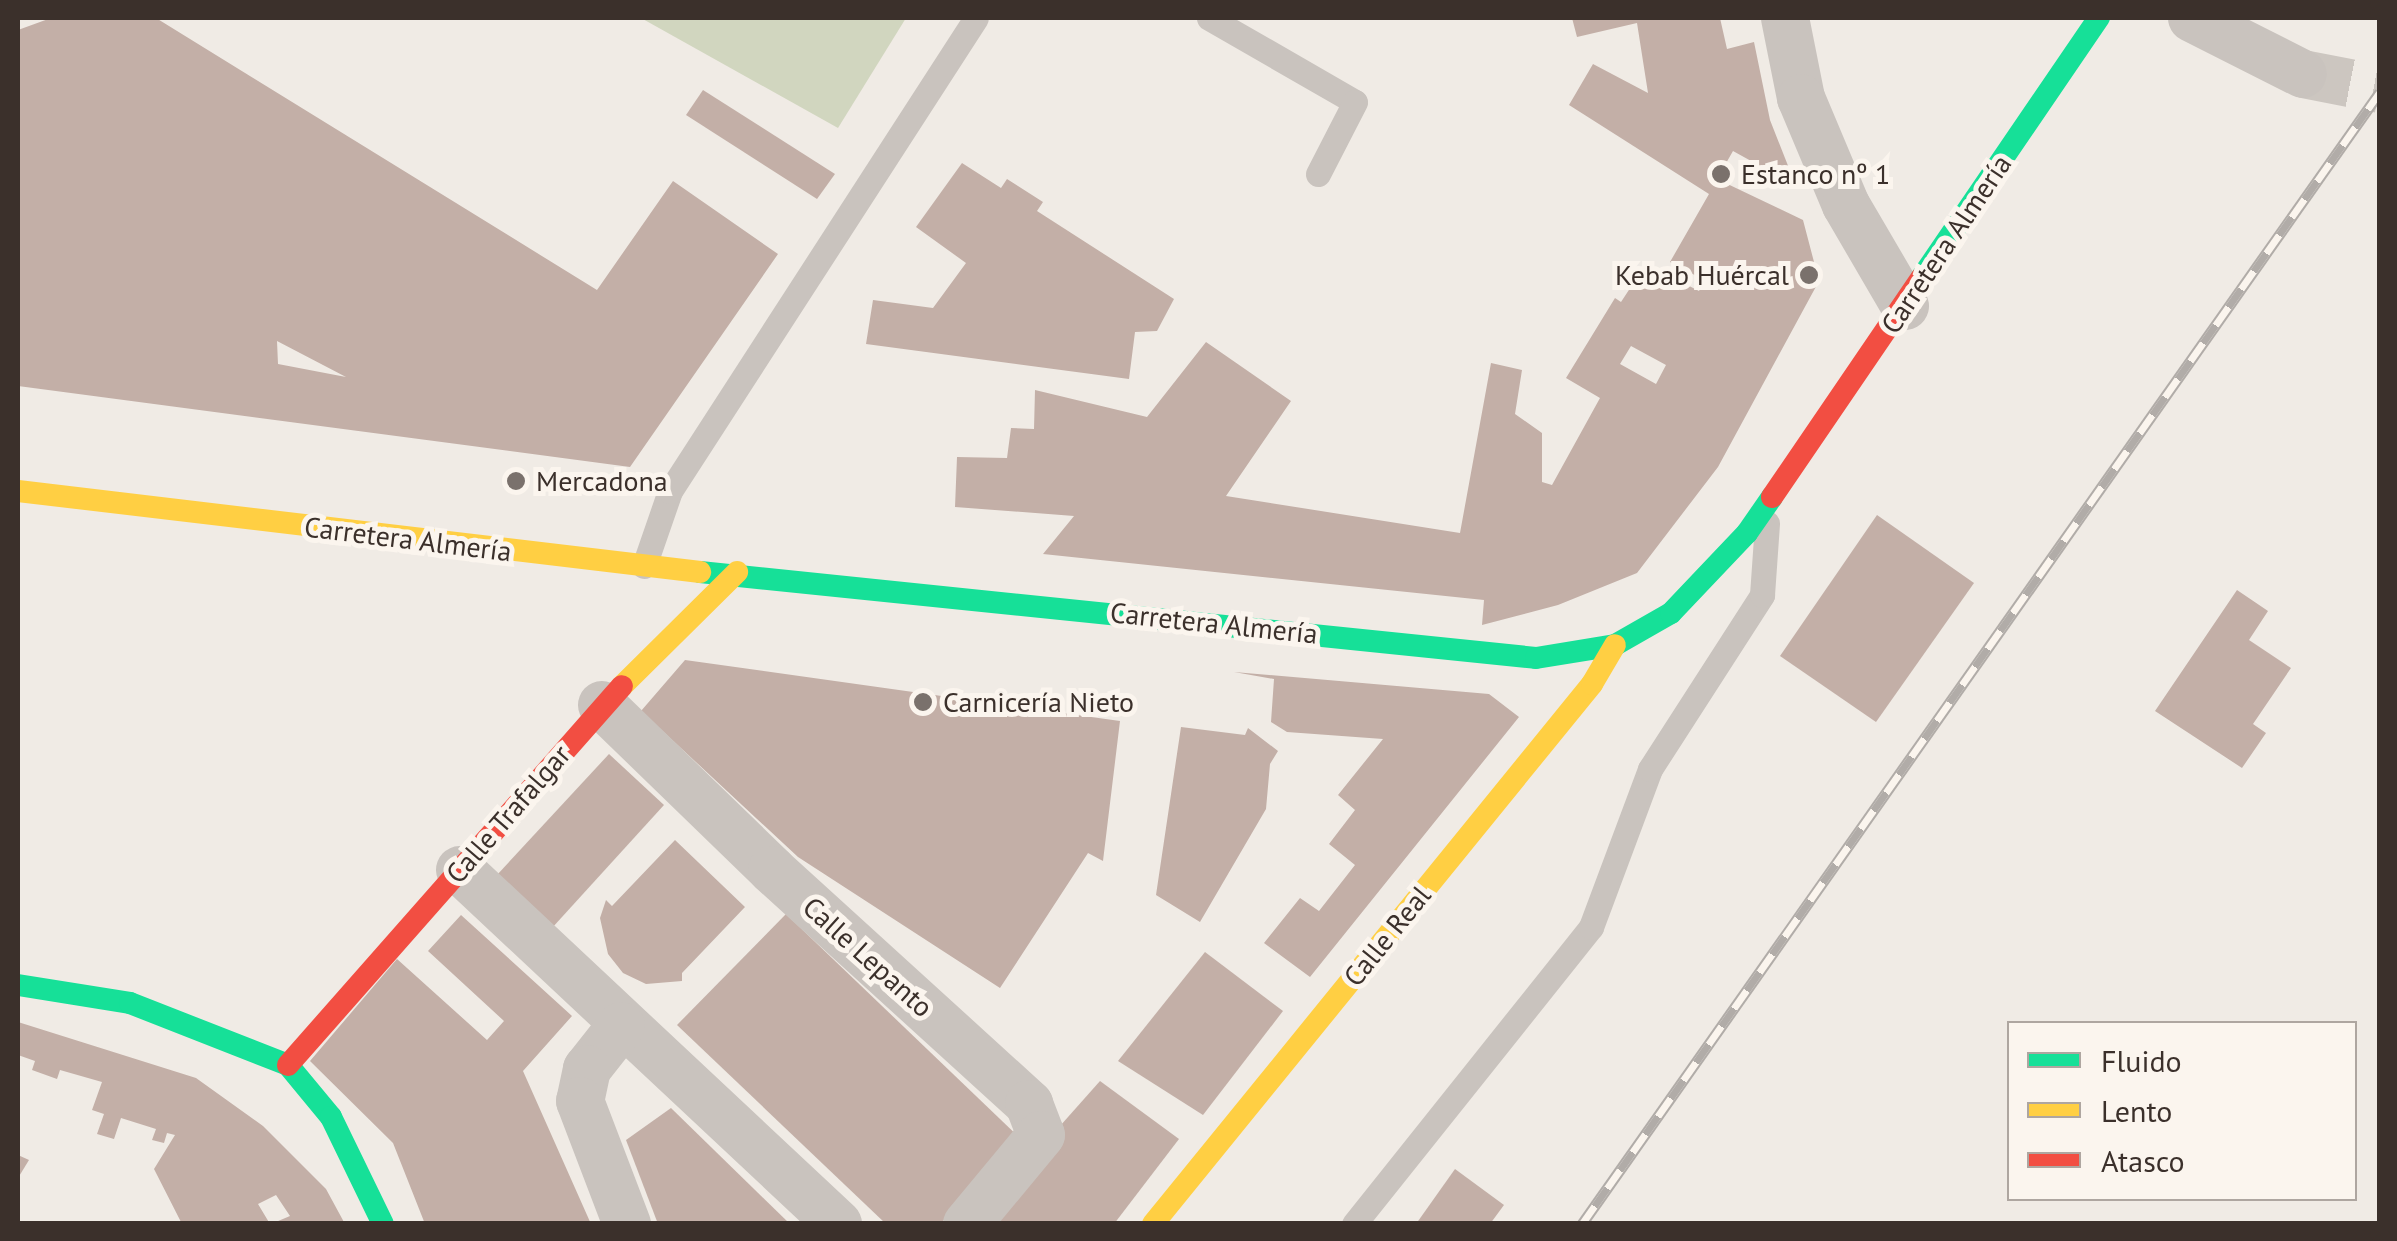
<!DOCTYPE html>
<meta charset="utf-8">
<style>
body{margin:0}
#map{position:relative;width:2397px;height:1241px;overflow:hidden;background:#f0ebe5;font-family:"PT Sans",sans-serif}
div>[style]{position:absolute}
.green>*{inset:0;background:#d1d6bf}
.building>*{inset:0;background:#c3afa7}
.street-tunnel>*{height:48px;margin-top:-24px;transform-origin:0;background:repeating-linear-gradient(90deg,#ccc6c0 0 48px,transparent 0 72px)}
.lane>*{height:25px;margin:-12.5px;padding:0 12.5px;transform-origin:12.5px;border-radius:12.5px;background:#c9c3be}
.street>*{height:48px;margin:-24px;padding:0 24px;transform-origin:24px;border-radius:24px;background:#c9c3be}
.fast>*{height:22px;margin:-11px;padding:0 11px;transform-origin:11px;border-radius:11px;background:#16e098}
.slow>*{height:22px;margin:-11px;padding:0 11px;transform-origin:11px;border-radius:11px;background:#ffcf43}
.jam>*{height:22px;margin:-11px;padding:0 11px;transform-origin:11px;border-radius:11px;background:#f24e42}
.rail>*{height:11px;margin-top:-5.5px;transform-origin:0;background:repeating-linear-gradient(90deg,#fbf5ee 0 22px,#b1aca8 0 44px);box-sizing:border-box;border-block:2px solid #b1aca8}
.dots>*{width:28px;height:28px;translate:-50% -50%;box-sizing:border-box;border:5px solid #fbf5ee;border-radius:50%}
span{translate:-50% -50%;white-space:nowrap;text-align:center;line-height:1.15;-webkit-text-stroke:10px #fbf5ee;paint-order:stroke}
.poi-label{font-size:28px;color:#3b302b}
.left{translate:0 -50%;text-align:left}
.right{translate:-100% -50%;text-align:right}
.street-label{font-size:28px;color:#3b302b}
.frame{position:absolute;inset:0;border:20px solid #3b302b;pointer-events:none}
.legend{position:absolute;left:2007px;top:1021px;width:350px;height:180px;box-sizing:border-box;background:#fbf5ee;border:2px solid #aea6a0;margin:0;padding:12px 18px;list-style:none;font-size:30px;color:#3b302b}
.legend li{display:flex;align-items:center;gap:20px;height:50px}
.legend b{width:50px;border:2px solid #aea6a0}
</style>
<div id="map">
<div class="green">
<i style="clip-path:polygon(641px 18px,906px 18px,838px 128px)"></i>
</div>
<div class="building">
<i style="clip-path:polygon(evenodd,51px 18px,156px 18px,597px 290px,673px 181px,778px 254px,630px 467px,18px 386px,18px 30px,51px 18px,277px 341px,346px 377px,278px 364px,277px 341px)"></i>
<i style="clip-path:polygon(evenodd,1572px 18px,1720px 18px,1727px 49px,1754px 42px,1770px 120px,1796px 186px,1733px 151px,1717px 179px,1803px 220px,1819px 281px,1718px 467px,1637px 573px,1558px 605px,1482px 625px,1484px 600px,1043px 554px,1074px 516px,955px 507px,957px 457px,1007px 458px,1011px 428px,1034px 429px,1035px 390px,1147px 417px,1206px 342px,1291px 401px,1226px 496px,1460px 533px,1491px 363px,1522px 370px,1515px 414px,1542px 433px,1542px 482px,1552px 485px,1600px 398px,1566px 378px,1615px 298px,1621px 302px,1646px 264px,1699px 291px,1704px 280px,1670px 262px,1709px 194px,1569px 105px,1593px 64px,1648px 93px,1637px 23px,1577px 37px,1572px 18px,1631px 346px,1666px 365px,1656px 384px,1620px 364px,1631px 346px)"></i>
<i style="clip-path:polygon(703px 90px,835px 174px,817px 199px,686px 115px)"></i>
<i style="clip-path:polygon(962px 163px,1001px 188px,1007px 179px,1043px 202px,1037px 211px,1174px 299px,1157px 331px,1135px 332px,1129px 379px,866px 344px,873px 300px,933px 308px,966px 263px,916px 227px)"></i>
<i style="clip-path:polygon(1877px 515px,1974px 583px,1876px 722px,1780px 656px)"></i>
<i style="clip-path:polygon(2237px 590px,2268px 611px,2249px 640px,2291px 668px,2253px 724px,2266px 733px,2242px 768px,2155px 711px)"></i>
<i style="clip-path:polygon(685px 660px,1120px 721px,1103px 861px,1088px 853px,1000px 988px,798px 857px,641px 711px)"></i>
<i style="clip-path:polygon(1234px 672px,1489px 694px,1519px 717px,1310px 977px,1264px 943px,1300px 898px,1319px 911px,1355px 865px,1329px 844px,1355px 810px,1338px 795px,1383px 739px,1287px 732px,1271px 722px,1274px 679px)"></i>
<i style="clip-path:polygon(1181px 727px,1245px 735px,1248px 728px,1278px 751px,1270px 764px,1266px 809px,1200px 922px,1156px 895px)"></i>
<i style="clip-path:polygon(609px 754px,664px 805px,552px 928px,496px 876px)"></i>
<i style="clip-path:polygon(675px 840px,745px 907px,682px 973px,682px 981px,646px 984px,623px 973px,608px 954px,600px 918px,606px 900px,612px 906px)"></i>
<i style="clip-path:polygon(786px 914px,1022px 1140px,940px 1224px,886px 1224px,677px 1025px)"></i>
<i style="clip-path:polygon(461px 915px,572px 1016px,523px 1071px,591px 1224px,425px 1224px,393px 1143px,310px 1061px,397px 959px,487px 1040px,504px 1021px,428px 951px)"></i>
<i style="clip-path:polygon(1205px 952px,1283px 1011px,1203px 1115px,1118px 1061px)"></i>
<i style="clip-path:polygon(18px 1022px,196px 1078px,263px 1126px,326px 1189px,345px 1224px,271px 1224px,290px 1216px,276px 1195px,258px 1204px,270px 1224px,182px 1224px,154px 1169px,175px 1135px,167px 1133px,164px 1143px,152px 1140px,156px 1129px,121px 1118px,114px 1139px,97px 1134px,104px 1114px,92px 1110px,102px 1082px,60px 1070px,57px 1079px,32px 1070px,35px 1061px,18px 1055px)"></i>
<i style="clip-path:polygon(1100px 1081px,1179px 1139px,1114px 1224px,973px 1224px)"></i>
<i style="clip-path:polygon(671px 1108px,790px 1224px,658px 1224px,626px 1140px)"></i>
<i style="clip-path:polygon(18px 1155px,29px 1160px,18px 1178px)"></i>
<i style="clip-path:polygon(1455px 1169px,1504px 1205px,1490px 1224px,1416px 1224px)"></i>
</div>
<div class="street-tunnel">
<i style="left:2303px;top:74px;width:78px;rotate:11deg"></i>
</div>
<div class="lane">
<i style="left:1209px;top:18px;width:168px;rotate:29.9deg"></i>
<i style="left:1355px;top:102px;width:81px;rotate:117.2deg"></i>
<i style="left:644px;top:566px;width:79px;rotate:-70.9deg"></i>
<i style="left:670px;top:491px;width:563px;rotate:-57.1deg"></i>
<i style="left:1354px;top:1224px;width:380px;rotate:-51.4deg"></i>
<i style="left:1591px;top:927px;width:169px;rotate:-69.5deg"></i>
<i style="left:1650px;top:769px;width:207px;rotate:-57.2deg"></i>
<i style="left:1762px;top:595px;width:72px;rotate:-86deg"></i>
</div>
<div class="street">
<i style="left:1785px;top:18px;width:82px;rotate:78.7deg"></i>
<i style="left:1801px;top:98px;width:116px;rotate:67.2deg"></i>
<i style="left:1846px;top:205px;width:117px;rotate:59.7deg"></i>
<i style="left:2192px;top:18px;width:124px;rotate:26.8deg"></i>
<i style="left:602px;top:705px;width:237px;rotate:44.1deg"></i>
<i style="left:772px;top:870px;width:348px;rotate:42.3deg"></i>
<i style="left:1029px;top:1104px;width:33px;rotate:69deg"></i>
<i style="left:1041px;top:1135px;width:116px;rotate:129.7deg"></i>
<i style="left:460px;top:870px;width:518px;rotate:43.12deg"></i>
<i style="left:621px;top:1026px;width:55px;rotate:128.3deg"></i>
<i style="left:587px;top:1069px;width:33px;rotate:102deg"></i>
<i style="left:580px;top:1101px;width:132px;rotate:69.1deg"></i>
</div>
<div class="fast">
<i style="left:1922px;top:277px;width:314px;rotate:-55.7deg"></i>
<i style="left:700px;top:572px;width:840px;rotate:5.87deg"></i>
<i style="left:1536px;top:658px;width:80px;rotate:-9.3deg"></i>
<i style="left:1615px;top:645px;width:64px;rotate:-29.7deg"></i>
<i style="left:1671px;top:613px;width:110px;rotate:-46.5deg"></i>
<i style="left:1747px;top:533px;width:44px;rotate:-55.2deg"></i>
<i style="left:18px;top:985px;width:113px;rotate:9.1deg"></i>
<i style="left:130px;top:1003px;width:170px;rotate:21.4deg"></i>
<i style="left:288px;top:1065px;width:67px;rotate:50.4deg"></i>
<i style="left:331px;top:1117px;width:119px;rotate:64.1deg"></i>
</div>
<div class="slow">
<i style="left:18px;top:491px;width:687px;rotate:6.77deg"></i>
<i style="left:622px;top:686px;width:162px;rotate:-44.7deg"></i>
<i style="left:1153px;top:1224px;width:696px;rotate:-50.89deg"></i>
<i style="left:1592px;top:684px;width:45px;rotate:-59.5deg"></i>
</div>
<div class="jam">
<i style="left:1772px;top:497px;width:266px;rotate:-55.7deg"></i>
<i style="left:288px;top:1065px;width:505px;rotate:-48.61deg"></i>
</div>
<div class="rail">
<i style="left:1582px;top:1224px;width:1385px;rotate:-54.82deg"></i>
</div>
<div class="dots">
<i style="left:1721px;top:174px;background:#7a716c"></i>
<i style="left:1809px;top:275px;background:#7a716c"></i>
<i style="left:516px;top:481px;background:#7a716c"></i>
<i style="left:923px;top:702px;background:#7a716c"></i>
</div>
<div class="poi-label">
<span class="left" style="left:1741px;top:174px">Estanco nº 1</span>
<span class="right" style="left:1789px;top:275px">Kebab Huércal</span>
<span class="left" style="left:536px;top:481px">Mercadona</span>
<span class="left" style="left:943px;top:702px">Carnicería Nieto</span>
</div>
<div class="street-label">
<span style="left:1946px;top:244px;rotate:-56deg">Carretera Almería</span>
<span style="left:408px;top:539px;rotate:7deg">Carretera Almería</span>
<span style="left:1214px;top:623px;rotate:6deg">Carretera Almería</span>
<span style="left:508px;top:814px;rotate:-49deg">Calle Trafalgar</span>
<span style="left:1387px;top:936px;rotate:-51deg">Calle Real</span>
<span style="left:868px;top:957px;rotate:42deg">Calle Lepanto</span>
</div>
<div class="frame"></div>
<ul class="legend">
<li><b style="height:12px;background:#16e098"></b>Fluido</li>
<li><b style="height:12px;background:#ffcf43"></b>Lento</li>
<li><b style="height:12px;background:#f24e42"></b>Atasco</li>
</ul>
</div>
